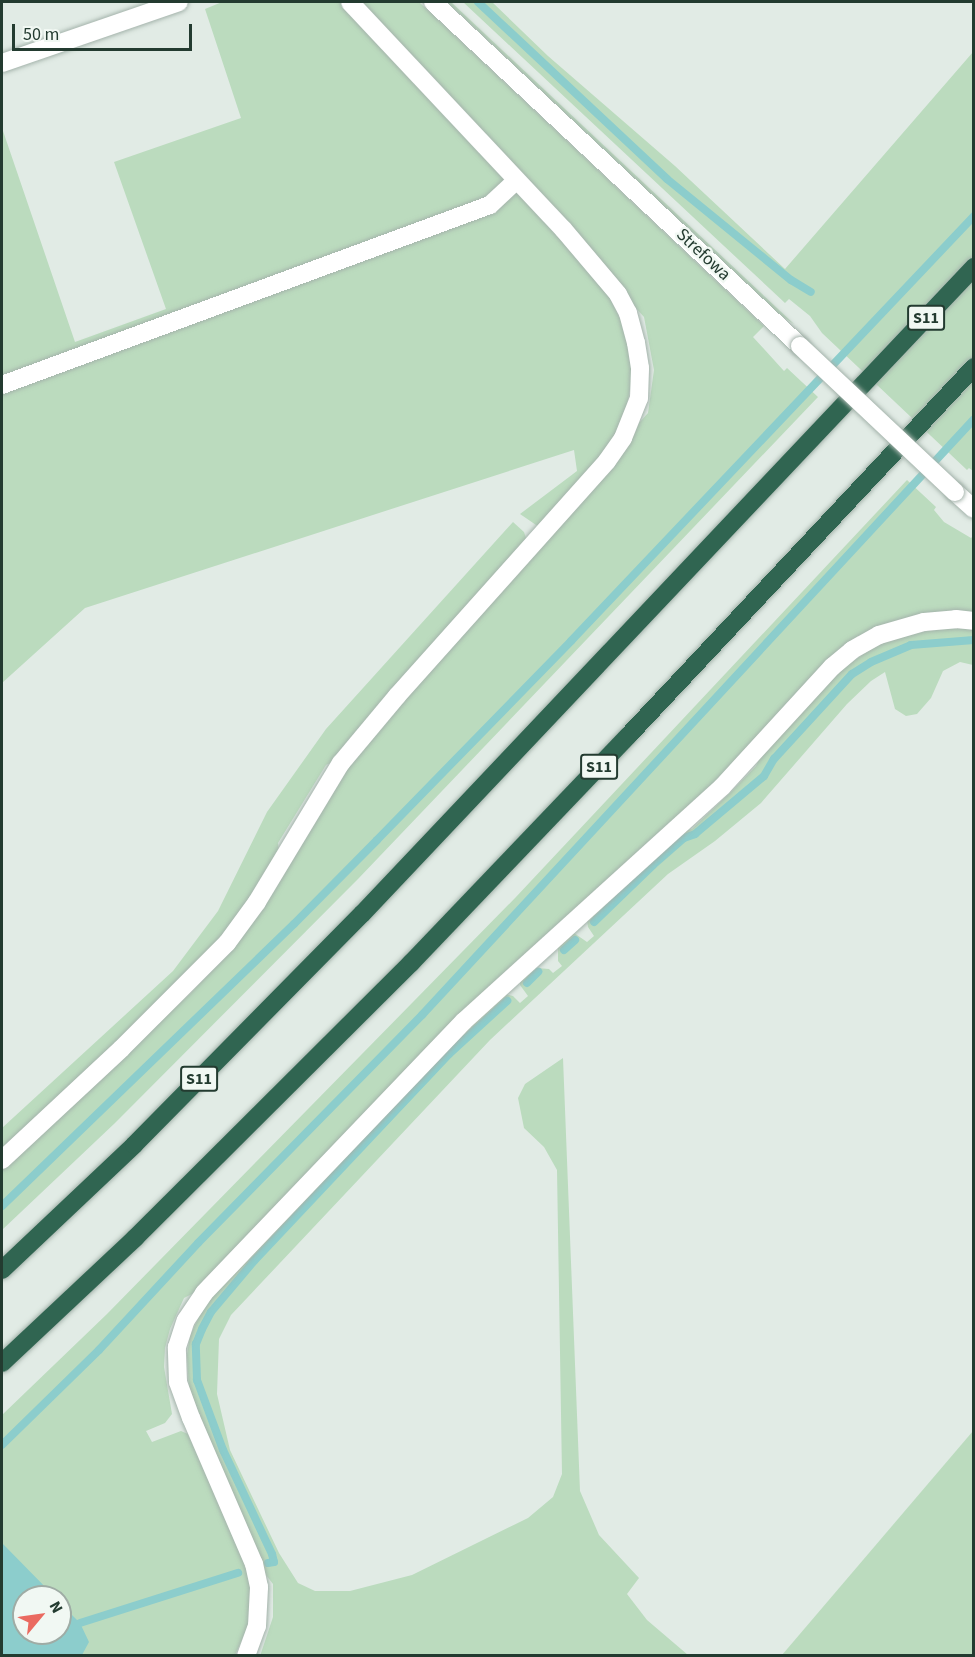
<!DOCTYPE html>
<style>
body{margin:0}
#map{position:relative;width:975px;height:1657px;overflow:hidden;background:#e1ebe5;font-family:"Source Sans 3",sans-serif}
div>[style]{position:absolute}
.green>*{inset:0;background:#bbdbbe}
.water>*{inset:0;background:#8ccdcc}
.stream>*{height:8px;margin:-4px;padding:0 4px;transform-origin:4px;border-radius:4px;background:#8ccdcc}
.roads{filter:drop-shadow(0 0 2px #a4b3ab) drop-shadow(0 0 2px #a4b3ab)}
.minor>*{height:18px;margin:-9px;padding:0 9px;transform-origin:9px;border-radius:9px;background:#fff}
.highway>*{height:18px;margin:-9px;padding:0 9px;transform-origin:9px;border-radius:9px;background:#306551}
.bridges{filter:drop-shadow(0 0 2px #a4b3ab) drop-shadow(0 0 2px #a4b3ab)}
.minor-bridge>*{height:18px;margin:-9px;padding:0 9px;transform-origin:9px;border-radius:9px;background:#fff}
span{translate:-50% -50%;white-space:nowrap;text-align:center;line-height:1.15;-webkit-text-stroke:4.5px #f1f8f3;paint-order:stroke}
.shield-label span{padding:2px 4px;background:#f1f8f3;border:2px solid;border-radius:4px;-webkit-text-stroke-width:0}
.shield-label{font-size:16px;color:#233b30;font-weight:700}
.street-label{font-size:18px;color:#233b30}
.frame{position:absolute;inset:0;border:3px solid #233b30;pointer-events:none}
.north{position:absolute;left:12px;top:1585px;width:60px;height:60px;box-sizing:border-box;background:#f1f8f3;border:2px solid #9faca5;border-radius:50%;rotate:61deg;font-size:16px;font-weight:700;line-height:24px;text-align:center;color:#233b30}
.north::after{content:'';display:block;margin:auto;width:21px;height:27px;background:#ea6a60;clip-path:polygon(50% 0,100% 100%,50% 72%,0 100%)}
.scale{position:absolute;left:12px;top:24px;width:180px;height:27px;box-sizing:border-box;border:3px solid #233b30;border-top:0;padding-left:8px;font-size:18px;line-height:21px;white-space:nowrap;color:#233b30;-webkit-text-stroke:4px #f1f8f3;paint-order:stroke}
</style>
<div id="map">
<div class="green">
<i style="clip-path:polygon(222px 2px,340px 2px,381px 42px,502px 172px,513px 193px,521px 194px,606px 290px,627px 333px,632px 379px,626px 410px,610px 445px,539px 527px,520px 514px,577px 471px,574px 450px,85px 608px,2px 683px,2px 128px,75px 342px,166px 309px,114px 162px,241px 118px,205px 9px)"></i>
<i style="clip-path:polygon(360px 2px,419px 2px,764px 326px,753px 337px,784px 371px,787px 368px,818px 397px,358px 879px,115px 1123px,2px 1230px,2px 1169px,191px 993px,234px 946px,350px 763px,634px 435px,639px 423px,648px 413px,654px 370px,644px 317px)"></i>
<i style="clip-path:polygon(447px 2px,451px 2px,794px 324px,777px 313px)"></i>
<i style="clip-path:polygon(463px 2px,492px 2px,548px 56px,675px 166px,785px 269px,973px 52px,973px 471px,969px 468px,967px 470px,822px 333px,810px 316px,789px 299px,785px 303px)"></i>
<i style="clip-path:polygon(evenodd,907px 480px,936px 507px,934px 510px,944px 522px,971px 538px,973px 536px,973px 614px,885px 625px,735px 764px,196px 1292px,184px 1298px,170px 1329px,165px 1348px,164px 1367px,172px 1414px,165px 1423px,146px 1431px,152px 1442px,181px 1431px,188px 1434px,245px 1565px,252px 1595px,249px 1624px,235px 1655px,2px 1656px,2px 1415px,107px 1314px,516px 897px,907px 480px,24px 1597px,60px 1597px,60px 1633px,24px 1633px,24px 1597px)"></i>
<i style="clip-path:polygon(513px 522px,524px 532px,527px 541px,338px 759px,326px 765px,278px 843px,279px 854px,221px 939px,120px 1039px,2px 1148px,2px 1128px,173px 971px,218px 911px,267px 812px,326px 729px)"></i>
<i style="clip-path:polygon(943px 628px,973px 629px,973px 665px,960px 662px,943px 671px,931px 698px,917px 714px,906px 716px,895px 709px,885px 672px,871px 681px,847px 704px,761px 803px,715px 841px,668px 874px,490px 1040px,231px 1315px,219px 1339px,217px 1394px,230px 1450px,279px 1553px,298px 1583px,315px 1591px,350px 1591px,412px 1575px,528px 1518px,553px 1497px,562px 1474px,557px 1170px,544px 1147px,524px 1128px,518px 1098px,525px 1084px,563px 1058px,580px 1491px,599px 1535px,639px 1578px,627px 1594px,647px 1620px,688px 1655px,260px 1656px,273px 1617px,273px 1584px,266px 1575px,189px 1389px,187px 1355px,190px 1336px,204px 1306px,257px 1244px,470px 1024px,505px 994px,513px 996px,520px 1003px,528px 996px,520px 985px,520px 980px,537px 968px,549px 969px,553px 973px,562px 966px,558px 961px,558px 946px,574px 933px,587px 942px,594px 936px,588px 927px,587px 920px,680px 832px,692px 829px,732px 791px,756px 766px,761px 755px,838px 672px,875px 646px,897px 637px)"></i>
<i style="clip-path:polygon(973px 1431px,973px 1655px,782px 1655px)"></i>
</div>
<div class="water">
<i style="clip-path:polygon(2px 1543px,55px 1597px,24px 1597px,24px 1633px,60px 1633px,60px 1603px,80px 1623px,89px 1642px,82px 1655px,2px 1655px)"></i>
</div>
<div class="stream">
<i style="left:478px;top:2px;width:259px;rotate:43.1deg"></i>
<i style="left:667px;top:179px;width:160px;rotate:39.2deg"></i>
<i style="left:791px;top:280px;width:23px;rotate:31deg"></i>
<i style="left:594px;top:922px;width:82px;rotate:-44deg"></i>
<i style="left:653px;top:865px;width:41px;rotate:-41.1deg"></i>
<i style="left:684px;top:838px;width:12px;rotate:-20deg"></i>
<i style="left:695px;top:834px;width:90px;rotate:-40deg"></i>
<i style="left:764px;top:776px;width:20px;rotate:-60deg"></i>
<i style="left:774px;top:759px;width:115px;rotate:-47.5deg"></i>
<i style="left:852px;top:674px;width:22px;rotate:-32deg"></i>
<i style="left:871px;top:662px;width:43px;rotate:-23deg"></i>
<i style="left:911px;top:645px;width:63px;rotate:-4.5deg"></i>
<i style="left:564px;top:950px;width:15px;rotate:-42deg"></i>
<i style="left:527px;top:983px;width:16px;rotate:-45deg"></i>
<i style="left:2px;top:1206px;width:406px;rotate:-44deg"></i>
<i style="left:294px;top:924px;width:118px;rotate:-45.3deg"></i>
<i style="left:377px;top:840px;width:278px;rotate:-45.7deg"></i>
<i style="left:571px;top:641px;width:586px;rotate:-46.52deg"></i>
<i style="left:2px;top:1445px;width:136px;rotate:-44.4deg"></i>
<i style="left:99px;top:1350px;width:146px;rotate:-47.2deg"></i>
<i style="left:198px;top:1243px;width:320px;rotate:-45.5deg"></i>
<i style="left:422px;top:1015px;width:812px;rotate:-47.19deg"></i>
<i style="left:268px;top:1563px;width:6px;rotate:-9deg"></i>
<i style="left:274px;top:1562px;width:8px;rotate:-104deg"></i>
<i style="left:272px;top:1554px;width:115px;rotate:-115.2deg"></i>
<i style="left:223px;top:1450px;width:75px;rotate:-110.4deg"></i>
<i style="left:197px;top:1380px;width:36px;rotate:-92deg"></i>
<i style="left:196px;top:1344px;width:16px;rotate:-68deg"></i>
<i style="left:202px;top:1329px;width:19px;rotate:-62deg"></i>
<i style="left:211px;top:1312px;width:67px;rotate:-49.9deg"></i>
<i style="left:254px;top:1261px;width:284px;rotate:-46.7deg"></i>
<i style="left:449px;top:1054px;width:79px;rotate:-42.4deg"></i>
<i style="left:80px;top:1623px;width:166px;rotate:-17.6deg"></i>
</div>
<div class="roads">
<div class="minor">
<i style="left:433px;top:2px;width:503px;rotate:43.15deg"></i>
<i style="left:2px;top:63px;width:187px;rotate:-19deg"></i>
<i style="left:2px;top:385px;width:520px;rotate:-20.25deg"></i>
<i style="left:490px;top:205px;width:35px;rotate:-43deg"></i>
<i style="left:955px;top:492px;width:25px;rotate:42deg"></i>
<i style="left:2px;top:1160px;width:163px;rotate:-43deg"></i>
<i style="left:121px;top:1049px;width:150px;rotate:-45deg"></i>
<i style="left:227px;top:943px;width:51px;rotate:-53.8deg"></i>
<i style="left:257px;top:902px;width:162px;rotate:-58.9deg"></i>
<i style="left:341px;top:763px;width:87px;rotate:-50.1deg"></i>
<i style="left:397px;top:696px;width:315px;rotate:-48.2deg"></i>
<i style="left:607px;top:461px;width:28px;rotate:-55deg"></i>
<i style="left:623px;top:438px;width:43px;rotate:-68.2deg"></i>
<i style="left:639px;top:398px;width:30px;rotate:-88deg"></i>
<i style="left:640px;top:368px;width:25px;rotate:-99deg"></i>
<i style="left:636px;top:343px;width:31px;rotate:-105deg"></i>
<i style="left:628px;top:313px;width:21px;rotate:-118deg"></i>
<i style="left:618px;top:294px;width:85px;rotate:-130.2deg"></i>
<i style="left:563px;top:229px;width:311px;rotate:-133.2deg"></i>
<i style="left:246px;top:1656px;width:32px;rotate:-70deg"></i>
<i style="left:257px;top:1626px;width:39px;rotate:-87deg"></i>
<i style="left:259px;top:1587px;width:24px;rotate:-102deg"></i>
<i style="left:254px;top:1564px;width:159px;rotate:-113.3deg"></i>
<i style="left:191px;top:1418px;width:38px;rotate:-110deg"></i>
<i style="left:178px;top:1382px;width:35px;rotate:-92deg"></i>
<i style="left:177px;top:1347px;width:28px;rotate:-72deg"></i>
<i style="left:186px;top:1320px;width:32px;rotate:-56deg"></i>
<i style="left:204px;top:1293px;width:376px;rotate:-46.3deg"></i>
<i style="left:464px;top:1021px;width:348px;rotate:-42.2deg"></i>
<i style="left:722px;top:787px;width:163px;rotate:-47.5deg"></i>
<i style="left:832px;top:667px;width:26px;rotate:-40deg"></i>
<i style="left:852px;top:650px;width:31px;rotate:-29deg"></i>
<i style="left:879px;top:635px;width:47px;rotate:-16.1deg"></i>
<i style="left:924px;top:622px;width:32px;rotate:-5deg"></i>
<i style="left:956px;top:619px;width:18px;rotate:6deg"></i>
</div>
<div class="highway">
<i style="left:2px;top:1270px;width:182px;rotate:-43.4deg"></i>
<i style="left:134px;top:1145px;width:325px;rotate:-45.4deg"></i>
<i style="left:362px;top:914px;width:891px;rotate:-46.59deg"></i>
<i style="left:2px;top:1363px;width:183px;rotate:-43.2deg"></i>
<i style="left:135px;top:1238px;width:390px;rotate:-44.9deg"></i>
<i style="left:411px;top:963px;width:314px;rotate:-46.3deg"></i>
<i style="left:628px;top:736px;width:506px;rotate:-46.84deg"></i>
</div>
</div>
<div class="bridges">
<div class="minor-bridge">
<i style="left:800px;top:346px;width:213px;rotate:43.3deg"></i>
</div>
</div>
<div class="shield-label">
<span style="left:926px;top:318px">S11</span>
<span style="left:599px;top:767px">S11</span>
<span style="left:199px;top:1079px">S11</span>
</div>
<div class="street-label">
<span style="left:703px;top:255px;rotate:43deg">Strefowa</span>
</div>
<div class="frame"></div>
<div class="north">N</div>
<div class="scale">50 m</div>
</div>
